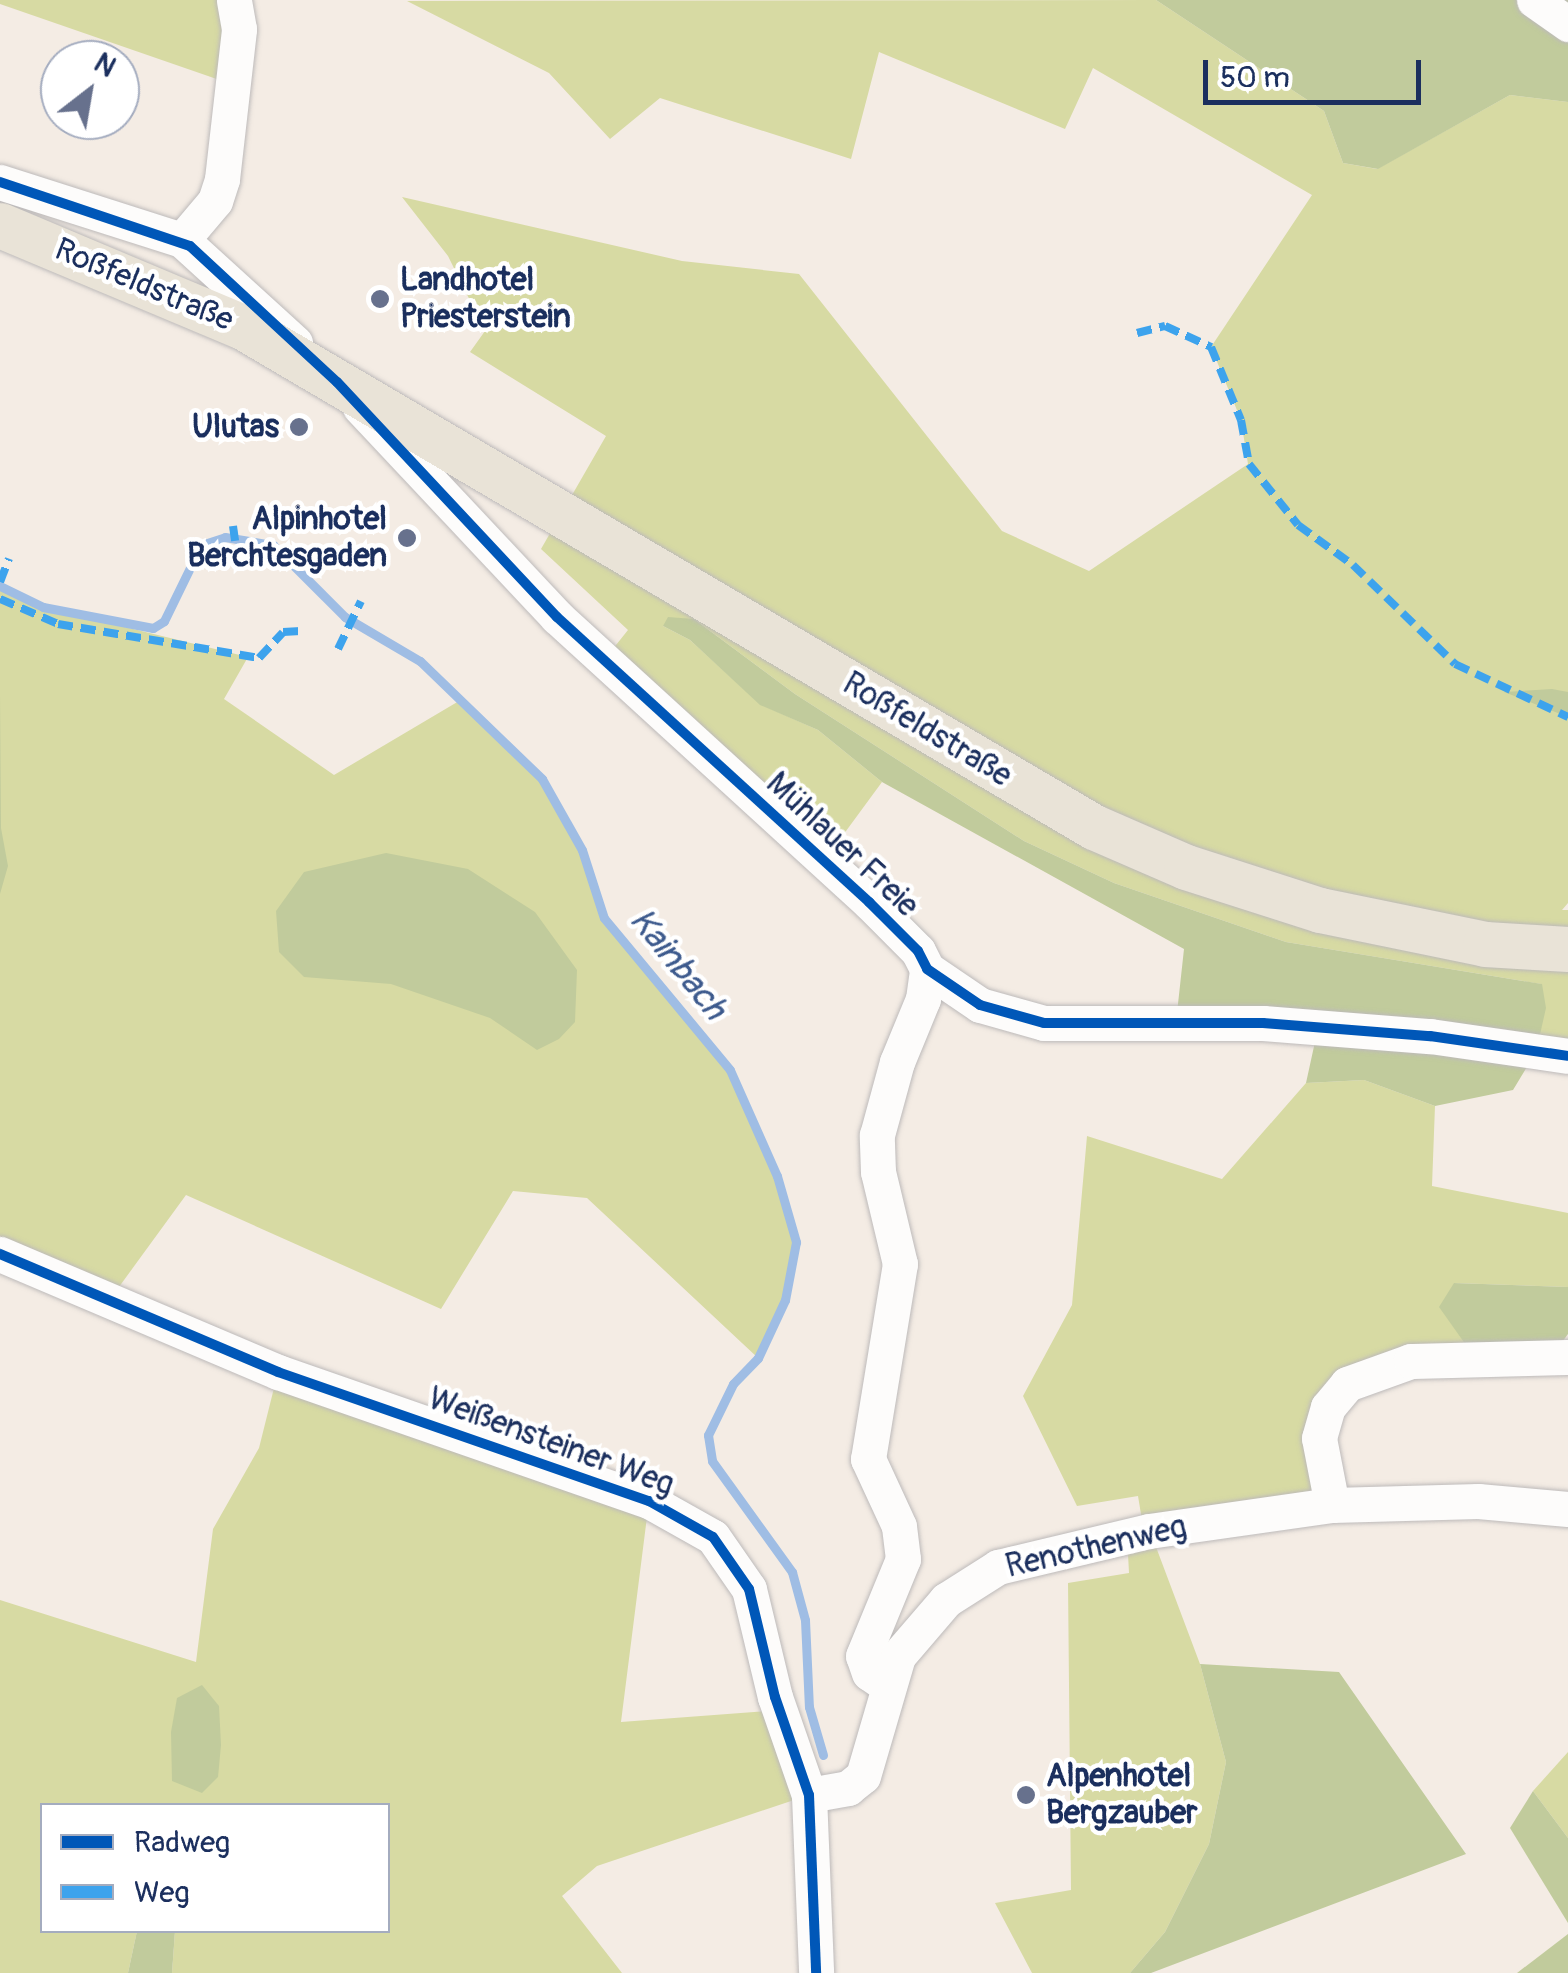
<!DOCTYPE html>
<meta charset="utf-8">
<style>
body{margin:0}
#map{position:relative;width:1568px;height:1973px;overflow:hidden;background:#f4ece4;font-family:Pangolin,sans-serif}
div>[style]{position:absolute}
.green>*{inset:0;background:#d7daa3}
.forest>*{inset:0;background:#c1cb9c}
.stream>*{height:9px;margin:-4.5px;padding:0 4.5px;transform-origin:4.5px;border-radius:4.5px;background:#9fbde4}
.roads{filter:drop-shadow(0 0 2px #bdbaba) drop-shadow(0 0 2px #bdbaba)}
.minor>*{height:35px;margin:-17.5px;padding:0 17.5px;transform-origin:17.5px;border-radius:17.5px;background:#fdfcfb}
.major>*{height:45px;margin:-22.5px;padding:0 22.5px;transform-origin:22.5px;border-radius:22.5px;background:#e9e3d7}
.quiet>*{height:8px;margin-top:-4px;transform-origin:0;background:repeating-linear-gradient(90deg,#3da3ed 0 15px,transparent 0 23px)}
.cycleway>*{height:10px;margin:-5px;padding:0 5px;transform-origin:5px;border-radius:5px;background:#0057b8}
.dots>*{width:28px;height:28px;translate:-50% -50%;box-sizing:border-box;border:5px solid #fff;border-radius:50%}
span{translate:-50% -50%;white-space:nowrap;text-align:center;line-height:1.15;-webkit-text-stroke:9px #fff;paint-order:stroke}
.poi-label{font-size:32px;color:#1b2f5e;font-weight:700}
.left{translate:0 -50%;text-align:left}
.right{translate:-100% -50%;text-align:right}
.street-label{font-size:32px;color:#1b2f5e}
.water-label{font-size:35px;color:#3d5a8d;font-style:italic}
.legend{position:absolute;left:40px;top:1803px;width:350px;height:130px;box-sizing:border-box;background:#fff;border:2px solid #a4acbf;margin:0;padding:12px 18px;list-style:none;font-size:30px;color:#1b2f5e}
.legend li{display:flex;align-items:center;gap:20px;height:50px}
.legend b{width:50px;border:2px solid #a4acbf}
.north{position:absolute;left:40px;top:40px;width:100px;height:100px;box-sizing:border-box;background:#fff;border:2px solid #a4acbf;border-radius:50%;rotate:31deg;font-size:28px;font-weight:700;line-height:40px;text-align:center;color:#1b2f5e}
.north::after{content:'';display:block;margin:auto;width:35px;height:45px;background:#67718d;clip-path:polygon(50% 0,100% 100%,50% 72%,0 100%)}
.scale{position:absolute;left:1203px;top:60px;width:218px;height:45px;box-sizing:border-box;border:5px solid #1b2f5e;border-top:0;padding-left:12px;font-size:30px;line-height:35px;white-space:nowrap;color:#1b2f5e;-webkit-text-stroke:8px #fff;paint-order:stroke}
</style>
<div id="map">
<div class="green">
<i style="clip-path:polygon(0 0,219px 0,234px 85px,0 4px)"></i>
<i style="clip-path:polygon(1156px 0,1324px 111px,1343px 163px,1377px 169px,1510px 95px,1568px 102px,1568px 903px,1562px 910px,1568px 910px,1568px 1056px,1536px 1052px,1541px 984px,1286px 942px,1114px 883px,1024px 841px,795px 694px,694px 619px,663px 626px,690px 640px,760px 704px,818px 730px,882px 782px,824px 861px,604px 660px,628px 630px,541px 549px,606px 436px,470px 352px,485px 331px,448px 256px,402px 197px,682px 261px,799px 274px,1002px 531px,1089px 571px,1248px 464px,1241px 420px,1211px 347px,1312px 195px,1093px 68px,1065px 129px,879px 52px,851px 159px,660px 98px,610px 139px,549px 73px,407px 1px)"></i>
<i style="clip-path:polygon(0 586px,43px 607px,248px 657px,224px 699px,334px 775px,459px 701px,542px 779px,582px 850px,604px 918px,730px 1070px,777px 1176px,796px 1242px,785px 1300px,758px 1358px,587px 1198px,513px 1191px,441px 1309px,186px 1195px,108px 1302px,0 1254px)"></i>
<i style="clip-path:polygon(1364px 1080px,1435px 1106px,1432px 1186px,1568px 1213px,1568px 1287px,1454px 1283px,1473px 1355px,1328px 1407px,1332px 1505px,1150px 1531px,1200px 1664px,1226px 1762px,1209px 1844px,1165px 1932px,1130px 1973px,1032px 1973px,995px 1903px,1071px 1890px,1068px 1583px,1129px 1573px,1127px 1535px,1144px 1532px,1138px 1496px,1077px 1506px,1023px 1396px,1072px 1305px,1087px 1136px,1222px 1179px,1306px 1083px)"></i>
<i style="clip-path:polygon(278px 1372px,649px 1501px,621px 1722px,779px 1710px,809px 1795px,597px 1866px,562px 1896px,622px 1973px,172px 1973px,175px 1931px,388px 1930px,388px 1806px,42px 1806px,42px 1930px,137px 1931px,128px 1973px,0 1973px,0 1600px,196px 1662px,213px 1529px,259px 1448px)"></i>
<i style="clip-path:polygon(1568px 1752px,1568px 1838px,1533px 1791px)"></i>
</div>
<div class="forest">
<i style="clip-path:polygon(1156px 0,1568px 0,1568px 102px,1510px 95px,1378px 169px,1343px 163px,1324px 111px)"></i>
<i style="clip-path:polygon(668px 617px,694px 619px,795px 694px,1024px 841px,1114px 883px,1286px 942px,1542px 984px,1546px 1008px,1536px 1052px,1513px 1090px,1435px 1106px,1364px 1080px,1306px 1083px,1318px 1028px,1176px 1022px,1184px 949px,882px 782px,818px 730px,760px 705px,690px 640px,663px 626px)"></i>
<i style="clip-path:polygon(1552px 689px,1568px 692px,1568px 717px,1504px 692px)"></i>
<i style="clip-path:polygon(0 692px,1px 828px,8px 866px,0 894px)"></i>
<i style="clip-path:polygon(386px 853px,468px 869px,535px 912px,577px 970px,575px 1022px,559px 1039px,537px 1050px,490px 1018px,391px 984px,304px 977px,279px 952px,276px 911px,304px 872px)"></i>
<i style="clip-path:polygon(1454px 1283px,1568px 1287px,1568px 1334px,1551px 1357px,1473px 1355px,1439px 1307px)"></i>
<i style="clip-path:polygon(1200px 1664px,1339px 1672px,1466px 1854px,1151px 1973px,1130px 1973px,1165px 1932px,1209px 1844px,1226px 1762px)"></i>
<i style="clip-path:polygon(202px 1685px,219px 1706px,221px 1745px,218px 1777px,202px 1793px,172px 1781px,171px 1732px,177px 1698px)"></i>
<i style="clip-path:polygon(1533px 1791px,1568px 1838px,1568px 1923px,1510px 1828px)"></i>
<i style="clip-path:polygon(137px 1931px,175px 1931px,172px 1973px,128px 1973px)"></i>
<i style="clip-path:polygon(1568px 1934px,1568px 1973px,1517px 1973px)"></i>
</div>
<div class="stream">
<i style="left:0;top:586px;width:48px;rotate:26deg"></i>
<i style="left:43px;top:607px;width:112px;rotate:10.8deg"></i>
<i style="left:153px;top:628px;width:13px;rotate:-32deg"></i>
<i style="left:164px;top:621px;width:85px;rotate:-64deg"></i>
<i style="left:201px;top:545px;width:25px;rotate:-18deg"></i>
<i style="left:225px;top:537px;width:49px;rotate:9.5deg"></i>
<i style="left:273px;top:545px;width:102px;rotate:45deg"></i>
<i style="left:345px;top:617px;width:87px;rotate:30.4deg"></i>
<i style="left:420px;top:661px;width:170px;rotate:44deg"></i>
<i style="left:542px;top:779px;width:81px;rotate:60.6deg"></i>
<i style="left:582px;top:850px;width:71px;rotate:72.1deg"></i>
<i style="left:604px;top:918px;width:197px;rotate:50.3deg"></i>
<i style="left:730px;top:1070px;width:116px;rotate:66.1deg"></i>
<i style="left:777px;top:1176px;width:69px;rotate:73.9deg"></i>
<i style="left:796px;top:1242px;width:59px;rotate:100.7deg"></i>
<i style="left:785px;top:1300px;width:64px;rotate:115deg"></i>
<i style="left:758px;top:1358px;width:36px;rotate:134deg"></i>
<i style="left:733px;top:1384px;width:57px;rotate:116.1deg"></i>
<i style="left:708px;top:1435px;width:26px;rotate:81deg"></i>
<i style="left:712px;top:1461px;width:137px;rotate:54.2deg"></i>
<i style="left:792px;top:1572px;width:50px;rotate:74.8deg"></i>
<i style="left:805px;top:1620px;width:87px;rotate:87.4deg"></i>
<i style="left:809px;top:1707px;width:50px;rotate:73.7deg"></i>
</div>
<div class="roads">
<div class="minor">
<i style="left:1534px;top:0;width:42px;rotate:35.2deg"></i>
<i style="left:0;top:182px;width:191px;rotate:17.7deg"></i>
<i style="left:182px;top:240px;width:153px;rotate:42.3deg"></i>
<i style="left:182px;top:240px;width:51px;rotate:-49.8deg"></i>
<i style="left:215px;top:201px;width:23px;rotate:-72deg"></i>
<i style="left:222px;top:179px;width:151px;rotate:-83.5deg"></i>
<i style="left:239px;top:29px;width:29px;rotate:-100deg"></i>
<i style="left:360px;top:407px;width:288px;rotate:46.8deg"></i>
<i style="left:557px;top:617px;width:423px;rotate:42.4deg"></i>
<i style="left:869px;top:902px;width:69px;rotate:45deg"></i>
<i style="left:918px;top:951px;width:20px;rotate:63deg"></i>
<i style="left:927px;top:969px;width:64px;rotate:34.2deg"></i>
<i style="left:980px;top:1005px;width:66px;rotate:15.7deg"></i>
<i style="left:1044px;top:1023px;width:219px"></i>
<i style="left:1263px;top:1023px;width:168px;rotate:4.5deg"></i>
<i style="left:1430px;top:1036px;width:139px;rotate:8.2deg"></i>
<i style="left:0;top:1254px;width:302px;rotate:23deg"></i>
<i style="left:278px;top:1372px;width:393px;rotate:19.2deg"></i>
<i style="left:649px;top:1501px;width:73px;rotate:29.4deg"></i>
<i style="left:713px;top:1537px;width:63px;rotate:55.3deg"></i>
<i style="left:749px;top:1589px;width:111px;rotate:76.5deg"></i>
<i style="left:775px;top:1697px;width:104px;rotate:70.9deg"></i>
<i style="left:809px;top:1795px;width:178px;rotate:87.7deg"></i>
<i style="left:1332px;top:1505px;width:68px;rotate:-101deg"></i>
<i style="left:1319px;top:1438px;width:32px;rotate:-74deg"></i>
<i style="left:1328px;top:1407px;width:30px;rotate:-50deg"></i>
<i style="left:1347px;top:1384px;width:68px;rotate:-19.8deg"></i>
<i style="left:1411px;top:1361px;width:157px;rotate:-1.5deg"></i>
<i style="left:885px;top:1684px;width:19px;rotate:-145deg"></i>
<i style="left:869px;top:1673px;width:18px;rotate:-109deg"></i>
<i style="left:863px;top:1656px;width:105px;rotate:-67.6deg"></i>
<i style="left:903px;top:1559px;width:33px;rotate:-97deg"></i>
<i style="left:899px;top:1526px;width:74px;rotate:-114.8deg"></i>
<i style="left:868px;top:1459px;width:198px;rotate:-80.7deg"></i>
<i style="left:900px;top:1264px;width:95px;rotate:-103.4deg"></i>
<i style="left:878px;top:1172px;width:37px;rotate:-92deg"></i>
<i style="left:877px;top:1135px;width:76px;rotate:-74.7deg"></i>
<i style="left:897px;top:1062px;width:68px;rotate:-67.6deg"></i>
<i style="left:923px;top:999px;width:30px;rotate:-82deg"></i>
<i style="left:809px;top:1795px;width:40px;rotate:-10deg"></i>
<i style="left:848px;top:1788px;width:19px;rotate:-39deg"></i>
<i style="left:863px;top:1776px;width:125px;rotate:-73.7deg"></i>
<i style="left:898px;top:1656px;width:74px;rotate:-49.4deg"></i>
<i style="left:946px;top:1600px;width:62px;rotate:-32.4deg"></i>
<i style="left:998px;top:1567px;width:155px;rotate:-13.4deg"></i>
<i style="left:1149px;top:1531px;width:185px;rotate:-8.1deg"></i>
<i style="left:1332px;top:1505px;width:146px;rotate:-1.6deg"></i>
<i style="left:1478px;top:1501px;width:90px;rotate:5.1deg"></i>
</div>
<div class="major">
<i style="left:0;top:225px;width:264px;rotate:22.8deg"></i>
<i style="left:243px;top:327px;width:987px;rotate:30.44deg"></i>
<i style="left:1094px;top:827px;width:100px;rotate:23.5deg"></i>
<i style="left:1186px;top:867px;width:141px;rotate:17.8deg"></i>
<i style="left:1320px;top:910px;width:168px;rotate:11.6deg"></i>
<i style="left:1485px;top:944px;width:83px;rotate:3.4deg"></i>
</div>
</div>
<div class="quiet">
<i style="left:1137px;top:333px;width:29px;rotate:-14deg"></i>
<i style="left:1165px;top:326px;width:51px;rotate:24.5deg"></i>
<i style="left:1211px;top:347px;width:79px;rotate:67.7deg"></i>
<i style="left:1241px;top:420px;width:45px;rotate:79.7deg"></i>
<i style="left:1249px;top:464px;width:78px;rotate:51.2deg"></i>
<i style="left:1298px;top:525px;width:68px;rotate:36deg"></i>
<i style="left:1353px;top:565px;width:142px;rotate:44.1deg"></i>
<i style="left:1455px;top:664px;width:125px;rotate:25.1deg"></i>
<i style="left:233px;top:526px;width:21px;rotate:82deg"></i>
<i style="left:0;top:582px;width:25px;rotate:-69deg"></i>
<i style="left:0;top:599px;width:63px;rotate:23.3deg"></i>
<i style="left:58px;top:624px;width:204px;rotate:9.6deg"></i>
<i style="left:259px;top:658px;width:35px;rotate:-47deg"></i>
<i style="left:283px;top:632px;width:22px;rotate:-3deg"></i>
<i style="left:338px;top:649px;width:53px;rotate:-64.4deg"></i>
</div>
<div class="cycleway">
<i style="left:0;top:182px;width:200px;rotate:18.6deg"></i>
<i style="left:190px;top:246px;width:200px;rotate:42.8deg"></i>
<i style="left:337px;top:382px;width:322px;rotate:46.9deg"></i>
<i style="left:557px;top:617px;width:423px;rotate:42.4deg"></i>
<i style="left:869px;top:902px;width:69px;rotate:45deg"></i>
<i style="left:918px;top:951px;width:20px;rotate:63deg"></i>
<i style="left:927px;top:969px;width:64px;rotate:34.2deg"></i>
<i style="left:980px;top:1005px;width:66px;rotate:15.7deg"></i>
<i style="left:1044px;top:1023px;width:219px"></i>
<i style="left:1263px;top:1023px;width:168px;rotate:4.5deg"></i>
<i style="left:1430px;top:1036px;width:139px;rotate:8.2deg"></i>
<i style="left:0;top:1254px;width:302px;rotate:23deg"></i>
<i style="left:278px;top:1372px;width:393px;rotate:19.2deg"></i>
<i style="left:649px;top:1501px;width:73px;rotate:29.4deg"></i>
<i style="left:713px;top:1537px;width:63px;rotate:55.3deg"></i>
<i style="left:749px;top:1589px;width:111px;rotate:76.5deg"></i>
<i style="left:775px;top:1697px;width:104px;rotate:70.9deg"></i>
<i style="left:809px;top:1795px;width:178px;rotate:87.7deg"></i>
</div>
<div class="dots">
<i style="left:380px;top:299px;background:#67718d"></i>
<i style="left:299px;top:427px;background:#67718d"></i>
<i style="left:407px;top:538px;background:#67718d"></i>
<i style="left:1026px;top:1795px;background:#67718d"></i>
</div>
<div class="poi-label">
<span class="left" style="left:400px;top:299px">Landhotel<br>Priesterstein</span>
<span class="right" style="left:279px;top:427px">Ulutas</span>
<span class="right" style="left:387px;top:538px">Alpinhotel<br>Berchtesgaden</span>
<span class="left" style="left:1046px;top:1795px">Alpenhotel<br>Bergzauber</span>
</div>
<div class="street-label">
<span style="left:144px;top:285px;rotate:23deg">Roßfeldstraße</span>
<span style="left:927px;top:730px;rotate:31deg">Roßfeldstraße</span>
<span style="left:842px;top:845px;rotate:43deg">Mühlauer Freie</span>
<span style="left:551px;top:1442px;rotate:20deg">Weißensteiner Weg</span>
<span style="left:1096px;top:1547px;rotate:-13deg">Renothenweg</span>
</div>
<div class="water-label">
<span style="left:678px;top:964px;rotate:51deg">Kainbach</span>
</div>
<ul class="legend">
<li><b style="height:12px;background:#0057b8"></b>Radweg</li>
<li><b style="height:12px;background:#3da3ed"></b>Weg</li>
</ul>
<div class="north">N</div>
<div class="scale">50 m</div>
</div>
